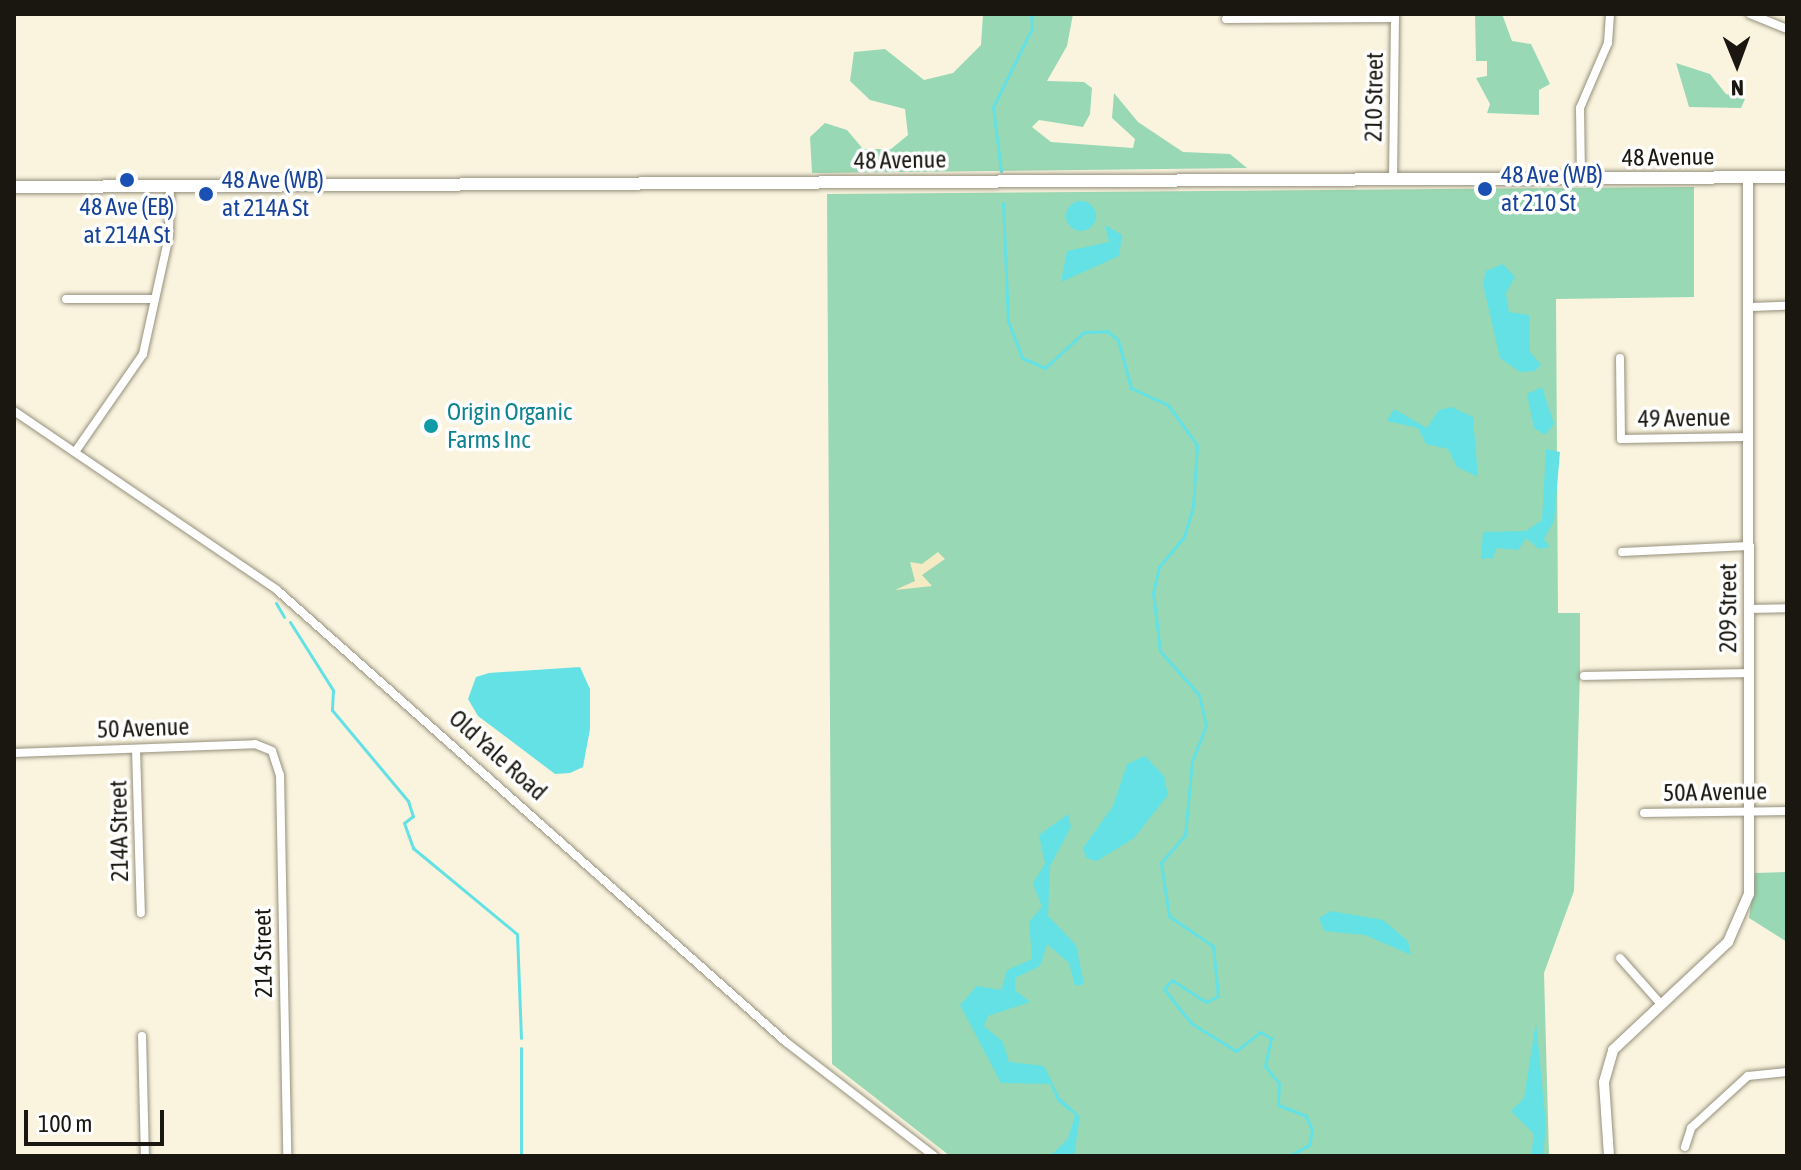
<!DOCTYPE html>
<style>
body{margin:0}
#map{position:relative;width:1801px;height:1170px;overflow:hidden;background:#faf4df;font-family:"Asap Condensed",sans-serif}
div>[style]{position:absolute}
.green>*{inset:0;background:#98d8b4}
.sand>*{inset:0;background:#f4ebc5}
.water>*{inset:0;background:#64e1e4}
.round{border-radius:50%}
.stream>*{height:3px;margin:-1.5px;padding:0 1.5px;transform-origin:1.5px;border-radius:1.5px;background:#64e1e4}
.roads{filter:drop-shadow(0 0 2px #95907c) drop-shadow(0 0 2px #95907c)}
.minor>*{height:8px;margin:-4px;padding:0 4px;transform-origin:4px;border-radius:4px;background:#fff}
.tertiary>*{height:10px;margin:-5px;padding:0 5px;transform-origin:5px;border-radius:5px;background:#fff}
.secondary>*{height:12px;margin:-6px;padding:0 6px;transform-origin:6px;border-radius:6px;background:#fff}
.dots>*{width:22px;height:22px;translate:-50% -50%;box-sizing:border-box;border:4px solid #fff;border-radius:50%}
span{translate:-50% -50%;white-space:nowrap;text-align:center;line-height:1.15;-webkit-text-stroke:7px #fff;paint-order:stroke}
.street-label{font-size:24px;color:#191710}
.transit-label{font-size:24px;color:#164399}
.left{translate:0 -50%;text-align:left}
.culture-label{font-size:24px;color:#0d838f}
.frame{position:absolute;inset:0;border:16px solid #191710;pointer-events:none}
.north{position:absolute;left:1697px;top:24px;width:80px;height:80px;-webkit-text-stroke:6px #fff;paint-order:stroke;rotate:179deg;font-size:22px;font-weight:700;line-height:32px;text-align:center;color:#191710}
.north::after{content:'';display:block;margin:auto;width:28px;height:36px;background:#191710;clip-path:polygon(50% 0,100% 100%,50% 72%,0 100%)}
.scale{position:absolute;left:24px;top:1110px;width:140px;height:36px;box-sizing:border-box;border:4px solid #191710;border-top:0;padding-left:10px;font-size:24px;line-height:28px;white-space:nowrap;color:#191710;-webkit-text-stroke:6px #fff;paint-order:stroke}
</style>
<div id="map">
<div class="green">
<i style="clip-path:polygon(983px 14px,1073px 14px,1067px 46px,1047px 81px,1084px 82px,1092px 88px,1090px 114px,1083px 127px,1039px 120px,1032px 127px,1051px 142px,1133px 148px,1135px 139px,1112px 118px,1114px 93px,1138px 122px,1183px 152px,1230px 154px,1247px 168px,812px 173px,810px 137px,825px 123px,847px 130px,863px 149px,891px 149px,908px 135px,905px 109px,870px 100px,850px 81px,854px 52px,885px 49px,924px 80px,953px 73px,981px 45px)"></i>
<i style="clip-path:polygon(1475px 14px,1502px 14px,1512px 41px,1531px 44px,1550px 84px,1539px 90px,1539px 115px,1487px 113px,1490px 104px,1476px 78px,1487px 76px,1487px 61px,1476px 61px)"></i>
<i style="clip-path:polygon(1676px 63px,1710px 74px,1726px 94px,1745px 99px,1741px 108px,1689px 107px)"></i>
<i style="clip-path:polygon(1694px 187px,1694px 297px,1556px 299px,1558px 613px,1580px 613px,1580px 671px,1574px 891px,1544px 973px,1549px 1156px,950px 1156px,832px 1064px,827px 194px)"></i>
<i style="clip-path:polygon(1787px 872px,1787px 942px,1749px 918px,1755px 873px)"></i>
</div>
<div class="sand">
<i style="clip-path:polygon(938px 552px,945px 559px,922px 575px,932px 586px,895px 590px,915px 581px,910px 562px,922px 564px)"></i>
</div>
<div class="water">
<i class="round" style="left:1066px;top:201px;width:30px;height:30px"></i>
<i style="clip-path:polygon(1105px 225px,1122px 235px,1119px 256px,1061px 282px,1067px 251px,1109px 242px)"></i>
<i style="clip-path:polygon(1503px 264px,1515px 277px,1506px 293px,1509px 312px,1529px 315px,1530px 352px,1541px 365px,1534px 371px,1520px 372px,1500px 358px,1483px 284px,1486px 271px)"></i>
<i style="clip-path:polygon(1542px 387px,1554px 424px,1545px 435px,1534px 428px,1527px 394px)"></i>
<i style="clip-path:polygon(1452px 407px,1473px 417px,1478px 477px,1457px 467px,1448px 449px,1426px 444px,1418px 428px,1387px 421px,1394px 409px,1427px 428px,1439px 410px)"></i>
<i style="clip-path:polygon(1546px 449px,1560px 452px,1554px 521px,1544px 539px,1550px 547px,1539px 549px,1526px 538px,1518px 550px,1496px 548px,1493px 558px,1481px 559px,1483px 532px,1526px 531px,1542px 520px)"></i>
<i style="clip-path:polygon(580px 667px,590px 689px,590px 729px,583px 767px,570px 773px,555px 774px,478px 716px,468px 699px,476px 677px,489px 673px)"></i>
<i style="clip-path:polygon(1145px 756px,1164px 776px,1168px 795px,1134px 838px,1097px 861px,1086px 858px,1083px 848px,1113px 806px,1127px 764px)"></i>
<i style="clip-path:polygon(1068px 814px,1071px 827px,1050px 866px,1048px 916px,1076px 945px,1084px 984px,1075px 986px,1069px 963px,1047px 944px,1040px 966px,1015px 978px,1015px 990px,1030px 1002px,988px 1016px,984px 1026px,1003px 1042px,1009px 1062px,1044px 1066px,1060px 1098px,1080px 1116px,1074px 1156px,1050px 1156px,1068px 1139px,1075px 1115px,1058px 1102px,1050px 1084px,1001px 1083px,960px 1005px,977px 986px,1001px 990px,1007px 970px,1032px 959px,1029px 922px,1042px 907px,1033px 883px,1045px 864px,1039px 835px)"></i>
<i style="clip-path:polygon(1331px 911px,1383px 920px,1408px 941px,1411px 955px,1365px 935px,1324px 931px,1319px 918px)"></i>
<i style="clip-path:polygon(1536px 1022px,1546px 1125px,1543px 1156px,1531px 1154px,1534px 1134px,1511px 1111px,1524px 1098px)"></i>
</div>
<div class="stream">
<i style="left:1001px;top:171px;width:64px;rotate:-97.1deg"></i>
<i style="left:993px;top:107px;width:88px;rotate:-63.7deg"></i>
<i style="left:1032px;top:28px;width:14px;rotate:-94deg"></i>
<i style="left:1003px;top:203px;width:118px;rotate:87.6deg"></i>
<i style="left:1008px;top:321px;width:40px;rotate:69deg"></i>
<i style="left:1022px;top:358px;width:25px;rotate:23deg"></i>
<i style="left:1045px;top:368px;width:53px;rotate:-42.7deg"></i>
<i style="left:1084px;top:332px;width:23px;rotate:-2deg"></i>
<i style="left:1107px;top:331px;width:14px;rotate:39deg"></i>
<i style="left:1118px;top:340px;width:50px;rotate:74.8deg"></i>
<i style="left:1131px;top:388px;width:41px;rotate:24.7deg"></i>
<i style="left:1168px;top:405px;width:49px;rotate:54.1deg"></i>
<i style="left:1197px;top:445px;width:62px;rotate:93.7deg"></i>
<i style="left:1193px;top:507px;width:31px;rotate:107deg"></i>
<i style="left:1184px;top:537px;width:39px;rotate:130deg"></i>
<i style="left:1159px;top:567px;width:26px;rotate:103deg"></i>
<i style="left:1153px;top:592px;width:59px;rotate:83.2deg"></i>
<i style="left:1160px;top:651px;width:59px;rotate:48.4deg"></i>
<i style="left:1199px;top:695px;width:31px;rotate:77deg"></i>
<i style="left:1206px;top:725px;width:39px;rotate:111deg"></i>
<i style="left:1192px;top:761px;width:74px;rotate:95.4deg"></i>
<i style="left:1185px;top:835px;width:37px;rotate:131deg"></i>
<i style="left:1161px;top:863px;width:54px;rotate:81.4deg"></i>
<i style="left:1169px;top:916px;width:53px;rotate:34.3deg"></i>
<i style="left:1213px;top:946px;width:50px;rotate:84.3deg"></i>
<i style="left:1218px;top:996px;width:13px;rotate:153deg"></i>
<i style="left:1206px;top:1002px;width:40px;rotate:-147.1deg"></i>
<i style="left:1172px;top:980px;width:12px;rotate:132deg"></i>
<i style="left:1164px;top:989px;width:43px;rotate:51.5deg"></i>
<i style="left:1191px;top:1023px;width:53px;rotate:31.9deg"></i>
<i style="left:1236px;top:1051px;width:31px;rotate:-38deg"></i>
<i style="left:1260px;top:1032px;width:13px;rotate:29deg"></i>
<i style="left:1271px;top:1038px;width:29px;rotate:102deg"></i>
<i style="left:1265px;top:1066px;width:22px;rotate:51deg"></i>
<i style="left:1279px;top:1083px;width:22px;rotate:93deg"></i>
<i style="left:1278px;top:1105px;width:30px;rotate:21deg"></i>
<i style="left:1306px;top:1116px;width:15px;rotate:67deg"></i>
<i style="left:1312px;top:1130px;width:15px;rotate:101deg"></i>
<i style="left:1309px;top:1145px;width:24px;rotate:152deg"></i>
<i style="left:276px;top:603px;width:16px;rotate:60deg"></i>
<i style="left:290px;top:622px;width:80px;rotate:57.7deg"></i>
<i style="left:333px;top:690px;width:20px;rotate:93deg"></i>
<i style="left:332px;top:710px;width:119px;rotate:50.1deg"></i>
<i style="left:408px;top:801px;width:16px;rotate:72deg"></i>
<i style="left:413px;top:816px;width:11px;rotate:142deg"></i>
<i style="left:404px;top:823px;width:27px;rotate:70deg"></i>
<i style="left:413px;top:848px;width:135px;rotate:39.6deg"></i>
<i style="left:517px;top:934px;width:104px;rotate:87.8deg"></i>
<i style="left:521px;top:1048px;width:108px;rotate:90deg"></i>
</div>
<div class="roads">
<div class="minor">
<i style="left:1750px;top:14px;width:40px;rotate:22deg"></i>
<i style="left:1226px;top:19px;width:169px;rotate:-0.3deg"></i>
<i style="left:1581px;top:179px;width:71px;rotate:-90.8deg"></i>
<i style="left:1580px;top:108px;width:71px;rotate:-66.7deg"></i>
<i style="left:1608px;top:43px;width:29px;rotate:-86deg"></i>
<i style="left:1393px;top:181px;width:167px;rotate:-89.3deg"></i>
<i style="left:66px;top:299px;width:89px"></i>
<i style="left:1749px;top:307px;width:38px;rotate:-2deg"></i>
<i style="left:1620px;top:358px;width:81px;rotate:89.3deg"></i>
<i style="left:1621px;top:439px;width:127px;rotate:-0.9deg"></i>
<i style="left:14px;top:411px;width:318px;rotate:34.2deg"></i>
<i style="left:277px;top:590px;width:681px;rotate:41.61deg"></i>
<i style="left:786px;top:1042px;width:187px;rotate:37.6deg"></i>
<i style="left:75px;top:452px;width:119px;rotate:-55.2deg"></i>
<i style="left:143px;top:354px;width:121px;rotate:-77.6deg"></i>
<i style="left:169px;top:236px;width:50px;rotate:-88.9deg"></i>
<i style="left:1622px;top:552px;width:126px;rotate:-2.7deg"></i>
<i style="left:1748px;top:609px;width:39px;rotate:-1deg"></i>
<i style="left:1584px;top:676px;width:164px;rotate:-1deg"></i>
<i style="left:136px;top:749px;width:164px;rotate:88.3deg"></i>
<i style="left:14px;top:753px;width:241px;rotate:-2.1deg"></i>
<i style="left:255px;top:744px;width:18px;rotate:22deg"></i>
<i style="left:272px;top:751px;width:25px;rotate:72deg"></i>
<i style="left:280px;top:775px;width:381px;rotate:88.9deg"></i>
<i style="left:1644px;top:813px;width:143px;rotate:-0.8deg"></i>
<i style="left:1620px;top:958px;width:60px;rotate:48.4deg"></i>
<i style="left:142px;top:1036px;width:120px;rotate:88.6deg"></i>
<i style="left:1685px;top:1147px;width:20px;rotate:-72deg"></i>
<i style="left:1691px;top:1128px;width:77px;rotate:-42.4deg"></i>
<i style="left:1748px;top:1076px;width:39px;rotate:-6deg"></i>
</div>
<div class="tertiary">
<i style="left:1609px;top:1156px;width:74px;rotate:-93.9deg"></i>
<i style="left:1604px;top:1082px;width:33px;rotate:-74deg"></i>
<i style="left:1613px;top:1050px;width:158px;rotate:-43.2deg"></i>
<i style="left:1728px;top:942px;width:52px;rotate:-66.4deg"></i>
<i style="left:1749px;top:894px;width:716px;rotate:-90.08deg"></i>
</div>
<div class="secondary">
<i style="left:14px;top:187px;width:1773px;rotate:-0.32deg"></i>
</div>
</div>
<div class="dots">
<i style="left:127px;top:180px;background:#1a4fb4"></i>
<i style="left:1485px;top:189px;background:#1a4fb4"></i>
<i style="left:206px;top:194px;background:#1a4fb4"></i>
<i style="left:431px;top:426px;background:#0f9aa8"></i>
</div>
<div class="street-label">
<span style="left:1374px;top:97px;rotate:-89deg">210 Street</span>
<span style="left:1668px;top:157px;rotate:-1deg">48 Avenue</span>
<span style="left:900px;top:160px;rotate:-1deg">48 Avenue</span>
<span style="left:1684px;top:418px;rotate:-1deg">49 Avenue</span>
<span style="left:1728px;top:608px;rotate:-90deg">209 Street</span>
<span style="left:143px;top:728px;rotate:-2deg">50 Avenue</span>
<span style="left:498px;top:755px;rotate:42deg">Old Yale Road</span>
<span style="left:1715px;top:792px;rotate:-1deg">50A Avenue</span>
<span style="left:119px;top:831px;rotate:-91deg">214A Street</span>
<span style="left:263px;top:953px;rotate:-91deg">214 Street</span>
</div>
<div class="transit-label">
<span class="left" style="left:1501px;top:189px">48 Ave (WB)<br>at 210 St</span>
<span class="left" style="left:222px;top:194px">48 Ave (WB)<br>at 214A St</span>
<span style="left:127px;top:221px">48 Ave (EB)<br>at 214A St</span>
</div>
<div class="culture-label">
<span class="left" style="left:447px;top:426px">Origin Organic<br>Farms Inc</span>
</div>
<div class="frame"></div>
<div class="north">N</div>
<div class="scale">100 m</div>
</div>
